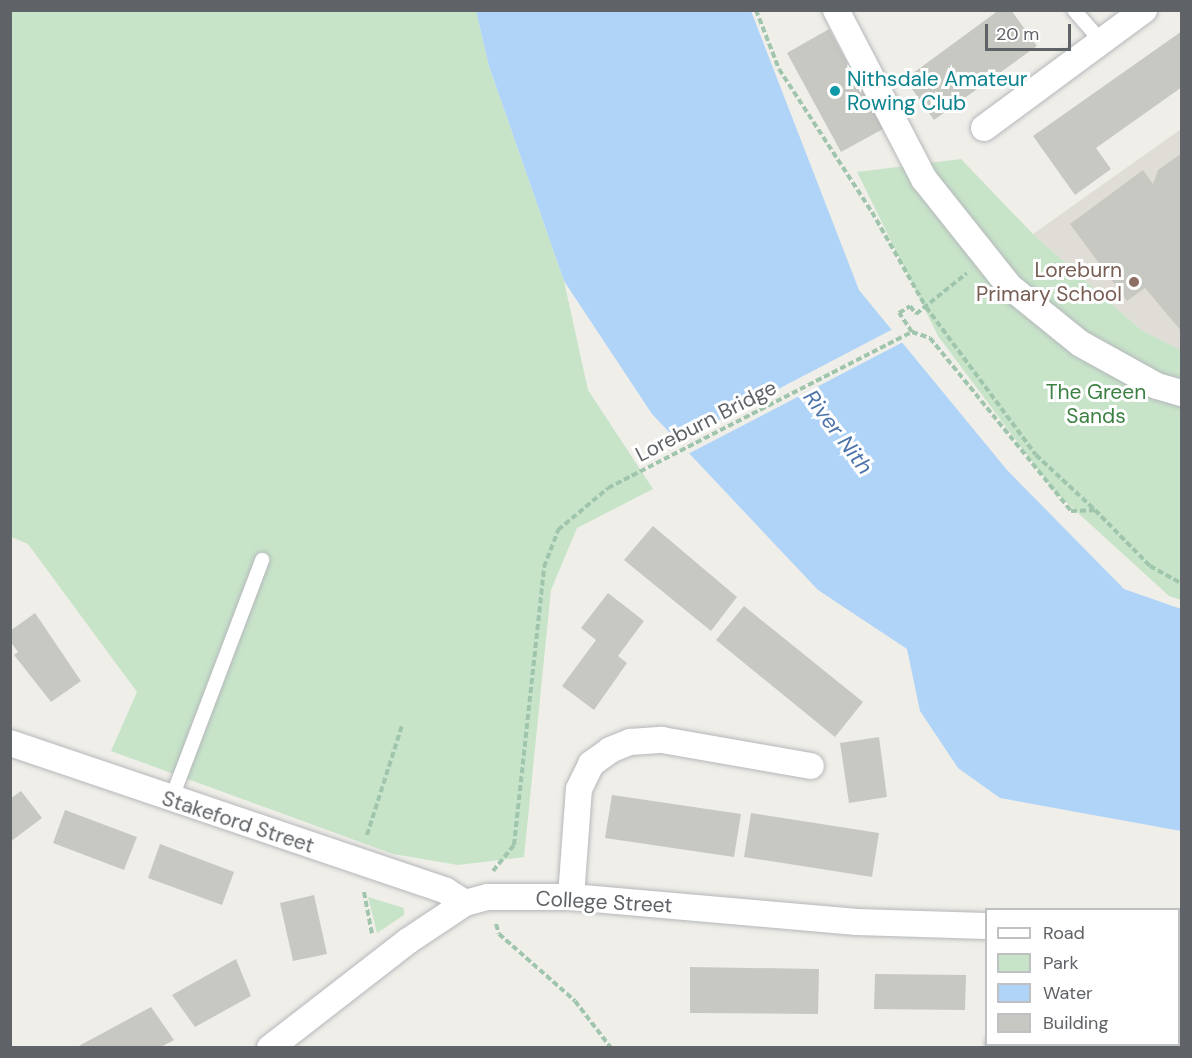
<!DOCTYPE html>
<style>
body{margin:0}
#map{position:relative;width:1192px;height:1058px;overflow:hidden;background:#f0eee8;font-family:"DM Sans",sans-serif}
div>[style]{position:absolute}
.education>*{inset:0;background:#dfddd6}
.green>*{inset:0;background:#c7e4c9}
.water>*{inset:0;background:#b0d4f8}
.pier>*{inset:0;background:#f0eee8}
.building>*{inset:0;background:#c8c8c2}
.path>*{height:4px;margin-top:-2px;transform-origin:0;background:repeating-linear-gradient(90deg,#a0c5ad 0 6px,transparent 0 9px)}
.roads{filter:drop-shadow(0 0 2px #b5b7bb) drop-shadow(0 0 2px #b5b7bb)}
.lane>*{height:14px;margin:-7px;padding:0 7px;transform-origin:7px;border-radius:7px;background:#fff}
.street>*{height:26px;margin:-13px;padding:0 13px;transform-origin:13px;border-radius:13px;background:#fff}
.dots>*{width:16px;height:16px;translate:-50% -50%;box-sizing:border-box;border:3px solid #fff;border-radius:50%}
span{translate:-50% -50%;white-space:nowrap;text-align:center;line-height:1.15;-webkit-text-stroke:6px #fff;paint-order:stroke}
.culture-label{font-size:21px;color:#0d838f}
.left{translate:0 -50%;text-align:left}
.education-label{font-size:21px;color:#785e54}
.right{translate:-100% -50%;text-align:right}
.park-label{font-size:21px;color:#3d8044}
.street-label{font-size:21px;color:#5f6266}
.water-label{font-size:22px;color:#4c74a9;font-style:italic}
.frame{position:absolute;inset:0;border:12px solid #5f6266;pointer-events:none}
.legend{position:absolute;left:985px;top:908px;width:195px;height:138px;box-sizing:border-box;background:#fff;border:2px solid #bfc0c2;margin:0;padding:8px 10px;list-style:none;font-size:18px;color:#5f6266}
.legend li{display:flex;align-items:center;gap:12px;height:30px}
.legend b{width:30px;border:2px solid #bfc0c2}
.scale{position:absolute;left:985px;top:24px;width:86px;height:27px;box-sizing:border-box;border:3px solid #5f6266;border-top:0;padding-left:8px;font-size:18px;line-height:21px;white-space:nowrap;color:#5f6266;-webkit-text-stroke:4px #fff;paint-order:stroke}
</style>
<div id="map">
<div class="education">
<i style="clip-path:polygon(1181px 129px,1181px 350px,1141px 330px,1033px 234px)"></i>
</div>
<div class="green">
<i style="clip-path:polygon(10px 11px,476px 11px,489px 66px,564px 281px,588px 390px,653px 489px,577px 528px,551px 590px,524px 857px,458px 865px,393px 854px,111px 751px,137px 692px,28px 544px,11px 537px)"></i>
<i style="clip-path:polygon(961px 159px,1033px 234px,1141px 330px,1181px 350px,1181px 600px,1169px 596px,1054px 491px,938px 336px,857px 172px)"></i>
<i style="clip-path:polygon(368px 897px,404px 908px,404px 915px,377px 933px)"></i>
</div>
<div class="water">
<i style="clip-path:polygon(476px 11px,751px 11px,859px 290px,1007px 470px,1124px 589px,1181px 609px,1181px 831px,1000px 798px,958px 768px,920px 711px,907px 649px,818px 590px,652px 414px,564px 281px,489px 66px)"></i>
</div>
<div class="pier">
<i style="clip-path:polygon(895px 328px,905px 341px,686px 455px,675px 443px)"></i>
</div>
<div class="building">
<i style="clip-path:polygon(999px 10px,1011px 10px,1037px 46px,934px 120px,905px 79px)"></i>
<i style="clip-path:polygon(829px 29px,883px 129px,841px 152px,787px 53px)"></i>
<i style="clip-path:polygon(1182px 31px,1182px 87px,1096px 148px,1111px 169px,1075px 195px,1033px 136px)"></i>
<i style="clip-path:polygon(1182px 153px,1182px 332px,1145px 288px,1127px 301px,1070px 224px,1143px 170px,1153px 184px,1158px 170px)"></i>
<i style="clip-path:polygon(653px 526px,737px 597px,711px 631px,624px 560px)"></i>
<i style="clip-path:polygon(608px 593px,644px 621px,618px 656px,627px 663px,594px 710px,562px 686px,596px 640px,581px 628px)"></i>
<i style="clip-path:polygon(744px 606px,863px 702px,835px 737px,716px 640px)"></i>
<i style="clip-path:polygon(35px 613px,81px 681px,51px 702px,14px 655px,18px 652px,10px 641px,10px 631px)"></i>
<i style="clip-path:polygon(879px 737px,887px 797px,849px 803px,840px 743px)"></i>
<i style="clip-path:polygon(21px 791px,42px 818px,10px 842px,10px 799px)"></i>
<i style="clip-path:polygon(612px 795px,741px 814px,734px 857px,605px 838px)"></i>
<i style="clip-path:polygon(65px 810px,137px 837px,124px 870px,53px 843px)"></i>
<i style="clip-path:polygon(751px 813px,879px 833px,872px 877px,744px 857px)"></i>
<i style="clip-path:polygon(160px 844px,234px 872px,222px 905px,148px 878px)"></i>
<i style="clip-path:polygon(314px 895px,327px 954px,293px 961px,280px 903px)"></i>
<i style="clip-path:polygon(236px 959px,251px 996px,195px 1027px,172px 995px)"></i>
<i style="clip-path:polygon(690px 967px,819px 969px,818px 1014px,690px 1013px)"></i>
<i style="clip-path:polygon(875px 974px,966px 975px,965px 1010px,874px 1009px)"></i>
<i style="clip-path:polygon(151px 1007px,174px 1040px,161px 1047px,77px 1047px)"></i>
<i style="clip-path:polygon(1045px 1044px,1082px 1044px,1082px 1047px,1045px 1047px)"></i>
</div>
<div class="path">
<i style="left:756px;top:10px;width:63px;rotate:68.7deg"></i>
<i style="left:779px;top:69px;width:171px;rotate:57deg"></i>
<i style="left:872px;top:212px;width:109px;rotate:60.4deg"></i>
<i style="left:926px;top:307px;width:184px;rotate:53.4deg"></i>
<i style="left:1036px;top:455px;width:81px;rotate:43deg"></i>
<i style="left:912px;top:332px;width:23px;rotate:-124deg"></i>
<i style="left:899px;top:313px;width:13px;rotate:-32deg"></i>
<i style="left:910px;top:306px;width:10px;rotate:53deg"></i>
<i style="left:916px;top:314px;width:65px;rotate:-38.8deg"></i>
<i style="left:367px;top:835px;width:115px;rotate:-72.3deg"></i>
<i style="left:493px;top:871px;width:33px;rotate:-51deg"></i>
<i style="left:514px;top:845px;width:280px;rotate:-83.8deg"></i>
<i style="left:544px;top:567px;width:40px;rotate:-69deg"></i>
<i style="left:558px;top:530px;width:65px;rotate:-40deg"></i>
<i style="left:608px;top:488px;width:342px;rotate:-27.2deg"></i>
<i style="left:912px;top:332px;width:19px;rotate:18deg"></i>
<i style="left:930px;top:338px;width:223px;rotate:50.8deg"></i>
<i style="left:1071px;top:511px;width:24px;rotate:-2deg"></i>
<i style="left:1095px;top:510px;width:78px;rotate:45.5deg"></i>
<i style="left:1150px;top:566px;width:37px;rotate:29deg"></i>
<i style="left:364px;top:892px;width:43px;rotate:79.2deg"></i>
<i style="left:496px;top:924px;width:10px;rotate:73deg"></i>
<i style="left:499px;top:934px;width:101px;rotate:41.4deg"></i>
<i style="left:575px;top:1001px;width:59px;rotate:52.5deg"></i>
</div>
<div class="roads">
<div class="lane">
<i style="left:1074px;top:10px;width:43px;rotate:48.8deg"></i>
<i style="left:171px;top:800px;width:257px;rotate:-69.2deg"></i>
</div>
<div class="street">
<i style="left:836px;top:10px;width:191px;rotate:62.5deg"></i>
<i style="left:924px;top:179px;width:137px;rotate:51.5deg"></i>
<i style="left:1009px;top:286px;width:92px;rotate:38.9deg"></i>
<i style="left:1081px;top:344px;width:87px;rotate:28.9deg"></i>
<i style="left:1157px;top:386px;width:26px;rotate:16deg"></i>
<i style="left:984px;top:128px;width:199px;rotate:-36.4deg"></i>
<i style="left:10px;top:743px;width:460px;rotate:18.7deg"></i>
<i style="left:446px;top:891px;width:22px;rotate:32deg"></i>
<i style="left:571px;top:897px;width:108px;rotate:-85.8deg"></i>
<i style="left:579px;top:789px;width:28px;rotate:-64deg"></i>
<i style="left:591px;top:764px;width:24px;rotate:-36deg"></i>
<i style="left:610px;top:750px;width:22px;rotate:-22deg"></i>
<i style="left:630px;top:742px;width:32px;rotate:-4deg"></i>
<i style="left:662px;top:740px;width:151px;rotate:9.9deg"></i>
<i style="left:1178px;top:951px;width:4px;rotate:14deg"></i>
<i style="left:270px;top:1048px;width:175px;rotate:-37.8deg"></i>
<i style="left:408px;top:941px;width:69px;rotate:-33.7deg"></i>
<i style="left:465px;top:903px;width:24px;rotate:-15deg"></i>
<i style="left:488px;top:897px;width:83px"></i>
<i style="left:571px;top:897px;width:287px;rotate:5deg"></i>
<i style="left:857px;top:922px;width:129px;rotate:1.8deg"></i>
<i style="left:999px;top:1048px;width:4px;rotate:-90deg"></i>
</div>
</div>
<div class="dots">
<i style="left:835px;top:91px;background:#0f9aa8"></i>
<i style="left:1134px;top:282px;background:#8d6e63"></i>
</div>
<div class="culture-label">
<span class="left" style="left:847px;top:91px">Nithsdale Amateur<br>Rowing Club</span>
</div>
<div class="education-label">
<span class="right" style="left:1122px;top:282px">Loreburn<br>Primary School</span>
</div>
<div class="park-label">
<span style="left:1096px;top:404px">The Green<br>Sands</span>
</div>
<div class="street-label">
<span style="left:706px;top:421px;rotate:-27deg">Loreburn Bridge</span>
<span style="left:238px;top:822px;rotate:18deg">Stakeford Street</span>
<span style="left:604px;top:902px;rotate:3deg">College Street</span>
</div>
<div class="water-label">
<span style="left:838px;top:432px;rotate:53deg">River Nith</span>
</div>
<div class="frame"></div>
<ul class="legend">
<li><b style="height:8px;background:#fff"></b>Road</li>
<li><b style="height:16px;background:#c7e4c9"></b>Park</li>
<li><b style="height:16px;background:#b0d4f8"></b>Water</li>
<li><b style="height:16px;background:#c8c8c2"></b>Building</li>
</ul>
<div class="scale">20 m</div>
</div>
